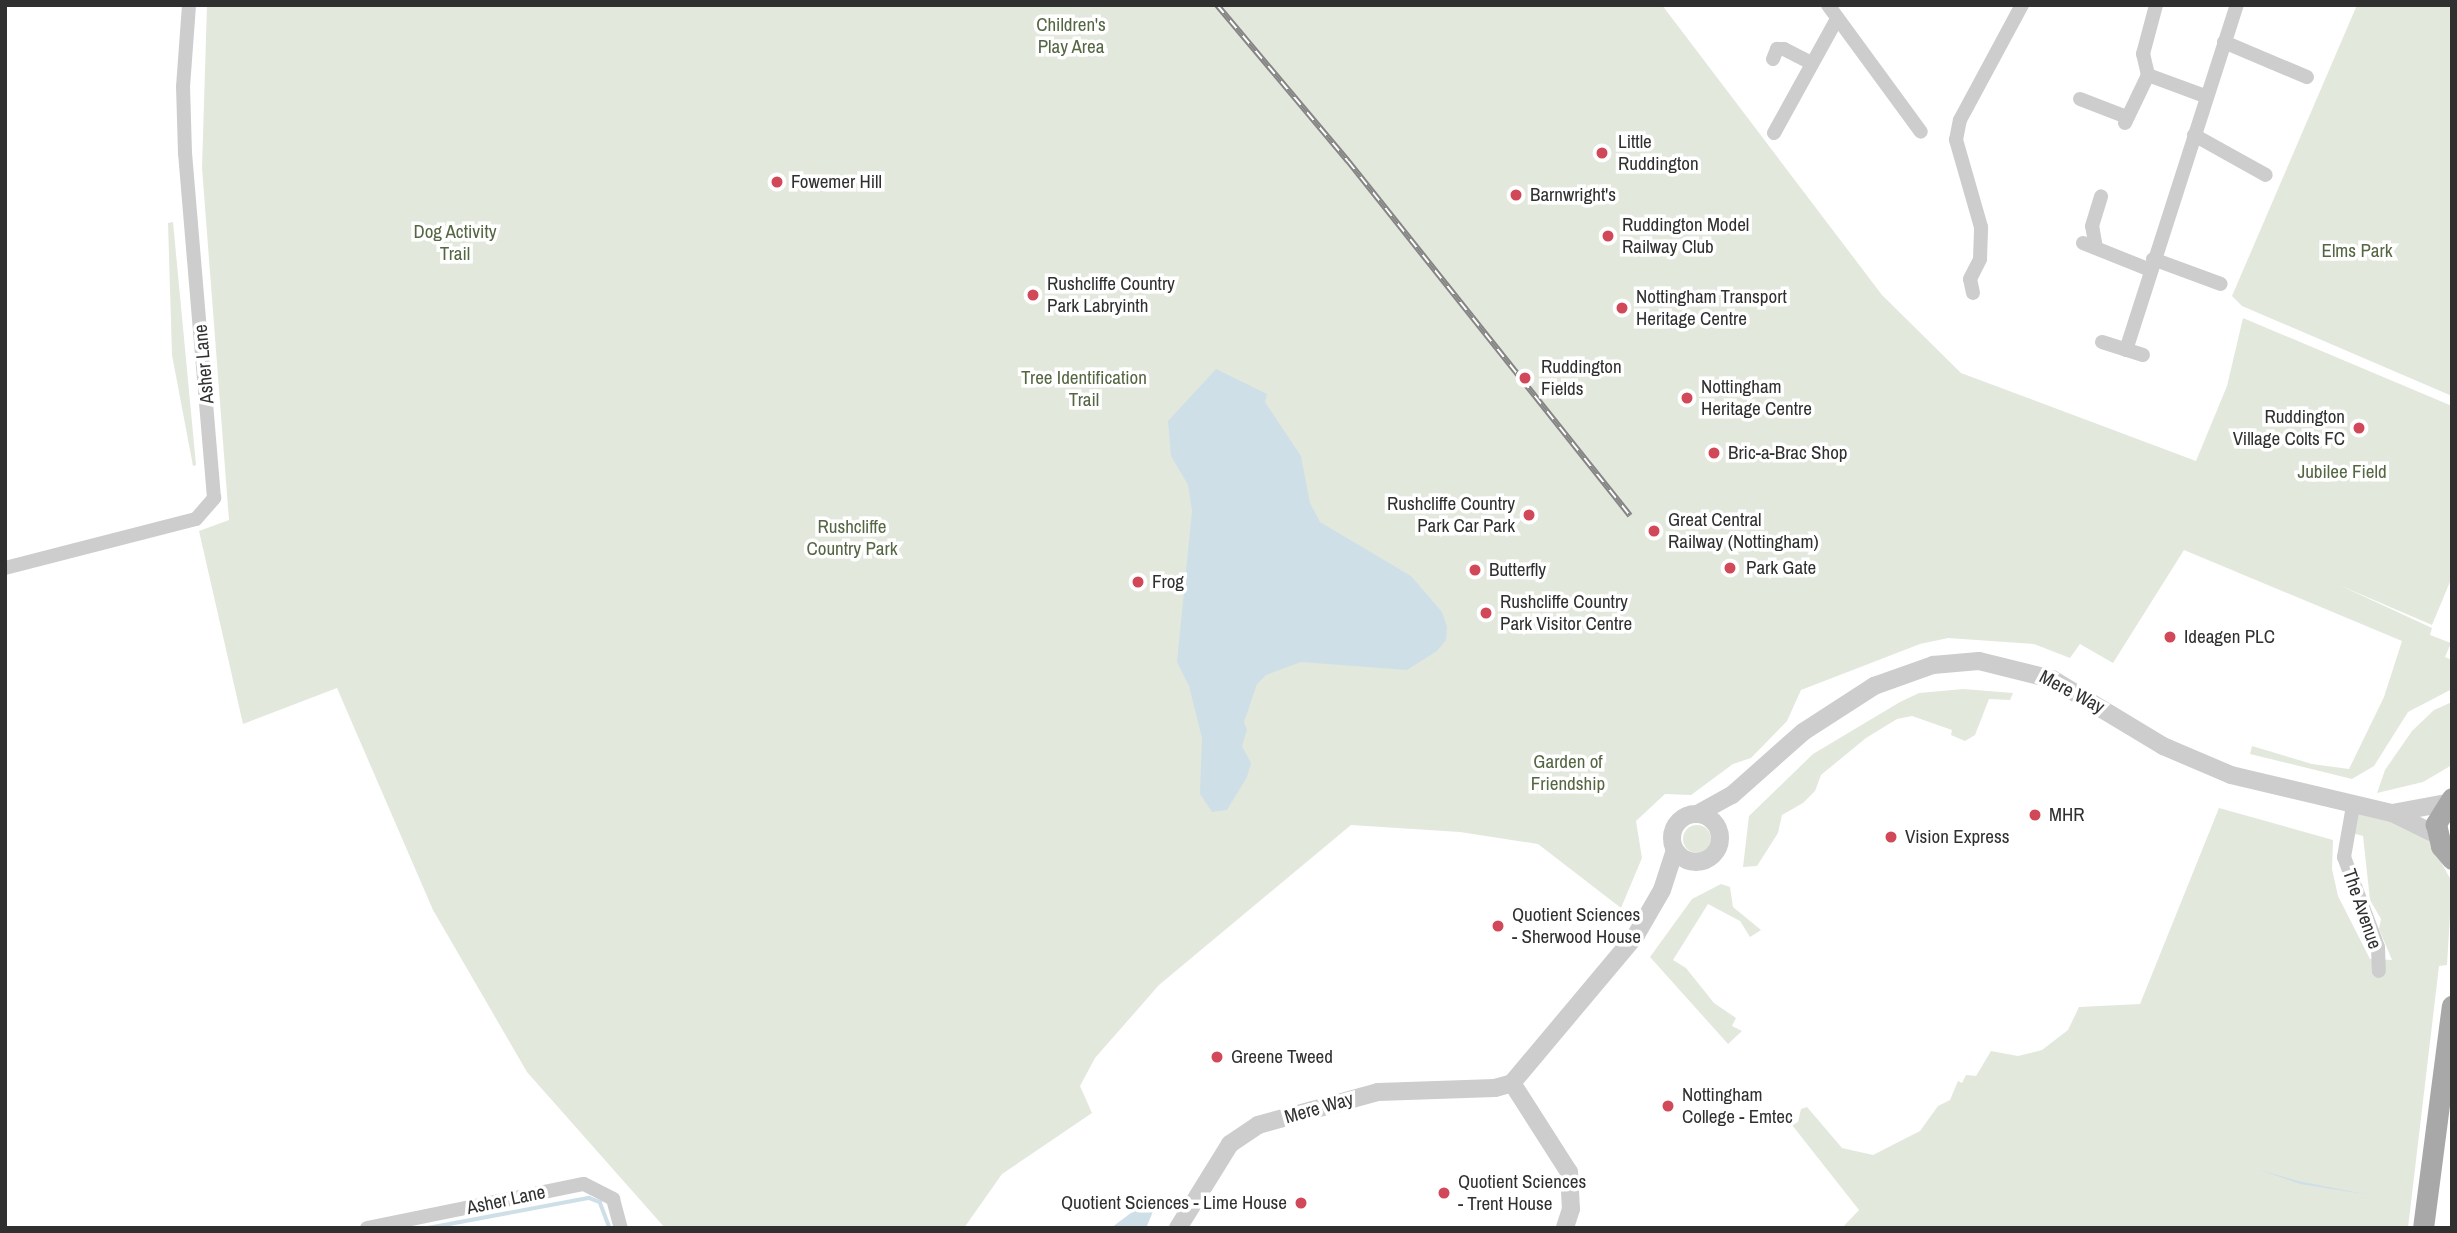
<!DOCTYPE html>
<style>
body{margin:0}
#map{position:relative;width:2457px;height:1233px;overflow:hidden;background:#fff;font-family:"Archivo Narrow",sans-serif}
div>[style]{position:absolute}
.green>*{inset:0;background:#e3e8dd}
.round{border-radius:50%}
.water>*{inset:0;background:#cedfe8}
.stream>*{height:3.5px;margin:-1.75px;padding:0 1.75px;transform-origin:1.75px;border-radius:1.75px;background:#cedfe8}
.minor>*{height:14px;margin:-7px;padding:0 7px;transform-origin:7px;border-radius:7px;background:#cdcdcd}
.tertiary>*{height:18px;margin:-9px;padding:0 9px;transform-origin:9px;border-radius:9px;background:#cdcdcd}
.tertiary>.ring{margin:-9px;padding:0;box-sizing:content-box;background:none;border:18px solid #cdcdcd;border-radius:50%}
.primary>*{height:21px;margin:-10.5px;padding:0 10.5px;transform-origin:10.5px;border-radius:10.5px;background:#a8a8a8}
.rail>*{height:6px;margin-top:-3px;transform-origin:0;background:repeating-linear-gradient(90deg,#fff 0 10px,#858585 0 20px);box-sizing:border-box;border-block:2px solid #858585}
.dots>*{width:19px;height:19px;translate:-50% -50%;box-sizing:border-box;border:4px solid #fff;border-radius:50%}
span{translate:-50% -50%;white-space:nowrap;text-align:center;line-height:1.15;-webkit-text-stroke:7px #fff;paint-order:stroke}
.park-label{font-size:19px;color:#556642}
.poi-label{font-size:19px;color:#303030}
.left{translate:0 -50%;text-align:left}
.right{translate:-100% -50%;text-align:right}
.street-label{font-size:19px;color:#303030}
.frame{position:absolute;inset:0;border:7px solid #303030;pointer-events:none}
</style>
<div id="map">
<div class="green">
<i style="clip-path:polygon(207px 5px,1662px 5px,1882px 295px,1961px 373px,2196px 461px,2227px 386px,2243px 318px,2452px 406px,2452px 577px,2432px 625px,2339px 585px,2432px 628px,2430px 635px,2451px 643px,2445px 657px,2452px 660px,2452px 689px,2408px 712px,2374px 766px,2352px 779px,2250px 754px,2252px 746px,2312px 764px,2349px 769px,2384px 697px,2402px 641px,2184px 550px,2113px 663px,2080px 644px,2070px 658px,2034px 644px,1948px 638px,1920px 644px,1801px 690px,1787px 721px,1751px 758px,1733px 764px,1691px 795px,1665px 794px,1636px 821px,1642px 858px,1621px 908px,1538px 844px,1460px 832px,1351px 825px,1159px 985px,1095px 1058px,1080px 1086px,1092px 1113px,1002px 1174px,964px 1228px,665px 1228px,527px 1072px,433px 910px,337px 688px,243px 724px,199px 531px,229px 520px,202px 168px)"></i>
<i style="clip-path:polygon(2357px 5px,2452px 5px,2452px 396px,2242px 306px,2232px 296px)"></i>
<i style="clip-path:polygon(173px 222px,196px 465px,193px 466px,172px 355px,168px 223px)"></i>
<i style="clip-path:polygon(1963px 689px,2013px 693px,2010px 700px,1989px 699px,1975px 735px,1965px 741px,1951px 735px,1952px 730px,1912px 716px,1897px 719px,1866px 738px,1821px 775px,1815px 791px,1803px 803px,1782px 815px,1778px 833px,1757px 866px,1743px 867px,1749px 816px,1813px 754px,1900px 702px,1919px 693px)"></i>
<i style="clip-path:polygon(2452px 702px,2452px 765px,2423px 782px,2377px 793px,2385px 770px,2412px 731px,2434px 710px)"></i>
<i style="clip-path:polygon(2219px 808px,2333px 840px,2332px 869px,2338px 896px,2370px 959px,2392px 960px,2379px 929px,2381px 919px,2370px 900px,2363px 836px,2352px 833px,2357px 813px,2412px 827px,2430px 842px,2452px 882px,2447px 965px,2439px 966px,2408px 1228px,1842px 1228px,1859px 1210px,1792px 1125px,1798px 1122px,1801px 1109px,1807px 1107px,1842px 1148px,1873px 1155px,1920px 1131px,1938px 1106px,1950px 1100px,1958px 1081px,1962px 1083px,1966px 1075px,1976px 1076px,1991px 1051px,2018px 1056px,2042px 1050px,2068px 1030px,2079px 1007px,2140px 1004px)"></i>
<i class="round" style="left:1683px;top:825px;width:28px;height:28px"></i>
<i style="clip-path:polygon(1721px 884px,1730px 887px,1733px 907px,1761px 930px,1750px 937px,1740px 921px,1708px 904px,1673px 960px,1686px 968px,1714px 1003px,1736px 1018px,1732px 1026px,1742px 1031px,1728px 1044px,1650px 957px,1692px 899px)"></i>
</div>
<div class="water">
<i style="clip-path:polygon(1216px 369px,1267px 394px,1265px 402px,1301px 456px,1310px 503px,1320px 522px,1411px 576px,1442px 612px,1447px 627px,1446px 640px,1437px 651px,1407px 670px,1301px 662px,1266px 675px,1257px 684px,1244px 722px,1247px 730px,1242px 746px,1251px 763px,1247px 777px,1227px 810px,1212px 812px,1200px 794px,1202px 738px,1189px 686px,1177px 662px,1192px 511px,1188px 485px,1171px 456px,1168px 421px)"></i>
<i style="clip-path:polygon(2257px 1169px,2298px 1181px,2370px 1195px,2300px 1184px)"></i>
<i style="clip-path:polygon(1148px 1200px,1155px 1207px,1146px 1228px,1111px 1228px)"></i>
</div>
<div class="stream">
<i style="left:428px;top:1228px;width:164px;rotate:-10.6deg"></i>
<i style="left:589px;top:1198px;width:12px;rotate:20deg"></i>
<i style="left:600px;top:1202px;width:28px;rotate:69deg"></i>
</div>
<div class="minor">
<i style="left:1828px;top:5px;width:157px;rotate:53.8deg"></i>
<i style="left:2224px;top:42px;width:90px;rotate:22.9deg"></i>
<i style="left:1773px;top:59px;width:11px;rotate:-68deg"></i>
<i style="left:1777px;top:49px;width:7px"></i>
<i style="left:1784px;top:49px;width:29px;rotate:27deg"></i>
<i style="left:2148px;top:75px;width:22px;rotate:-103deg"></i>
<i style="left:2143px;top:54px;width:51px;rotate:-75.1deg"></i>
<i style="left:2080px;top:99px;width:50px;rotate:21deg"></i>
<i style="left:2125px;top:123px;width:53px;rotate:-64.4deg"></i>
<i style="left:2148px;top:75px;width:61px;rotate:20.2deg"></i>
<i style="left:1774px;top:133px;width:130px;rotate:-61.1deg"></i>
<i style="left:2194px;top:135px;width:82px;rotate:29.1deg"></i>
<i style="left:2083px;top:243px;width:72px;rotate:21.9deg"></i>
<i style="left:2096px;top:248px;width:22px;rotate:-100deg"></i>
<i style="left:2092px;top:226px;width:31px;rotate:-73deg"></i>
<i style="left:2153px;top:259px;width:72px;rotate:20.2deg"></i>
<i style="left:1973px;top:293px;width:14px;rotate:-102deg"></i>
<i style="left:1970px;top:279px;width:22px;rotate:-63deg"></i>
<i style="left:1980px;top:259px;width:32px;rotate:-88deg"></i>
<i style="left:1981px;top:227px;width:91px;rotate:-106deg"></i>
<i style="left:1956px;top:140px;width:20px;rotate:-79deg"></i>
<i style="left:1960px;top:120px;width:131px;rotate:-61.7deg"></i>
<i style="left:2102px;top:342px;width:43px;rotate:17.6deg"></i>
<i style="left:2126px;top:350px;width:362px;rotate:-72.2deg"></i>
<i style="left:5px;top:568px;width:197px;rotate:-14.4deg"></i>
<i style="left:196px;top:519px;width:28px;rotate:-49deg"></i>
<i style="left:214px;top:498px;width:346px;rotate:-94.8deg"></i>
<i style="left:185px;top:153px;width:66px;rotate:-91.7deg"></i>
<i style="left:183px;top:87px;width:82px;rotate:-85.8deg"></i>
<i style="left:2353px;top:806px;width:52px;rotate:100deg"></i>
<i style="left:2344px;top:857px;width:96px;rotate:69.3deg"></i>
<i style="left:2378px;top:947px;width:24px;rotate:88deg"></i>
<i style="left:367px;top:1228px;width:221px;rotate:-11.5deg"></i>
<i style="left:584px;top:1184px;width:33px;rotate:27deg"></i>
<i style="left:613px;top:1199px;width:30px;rotate:75deg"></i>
</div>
<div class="tertiary">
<i style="left:1699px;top:813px;width:38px;rotate:-29deg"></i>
<i style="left:1732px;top:795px;width:95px;rotate:-41.6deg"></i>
<i style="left:1803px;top:732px;width:85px;rotate:-32.9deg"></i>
<i style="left:1874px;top:686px;width:63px;rotate:-19.6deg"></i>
<i style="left:1933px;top:665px;width:46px;rotate:-5deg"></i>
<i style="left:1979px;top:661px;width:75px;rotate:13.9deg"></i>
<i style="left:2052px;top:679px;width:130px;rotate:31.1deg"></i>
<i style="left:2163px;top:746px;width:74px;rotate:23.1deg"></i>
<i style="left:2231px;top:775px;width:165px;rotate:13.3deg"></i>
<i style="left:2392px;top:813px;width:50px;rotate:26.1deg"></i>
<i style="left:2392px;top:813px;width:55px;rotate:-10.5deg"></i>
<i class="ring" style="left:1672px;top:814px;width:30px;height:30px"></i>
<i style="left:1512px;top:1083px;width:193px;rotate:-50deg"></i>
<i style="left:1636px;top:935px;width:52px;rotate:-60deg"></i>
<i style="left:1662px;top:890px;width:42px;rotate:-72deg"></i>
<i style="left:1178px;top:1228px;width:99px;rotate:-58.2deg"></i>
<i style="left:1230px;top:1144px;width:34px;rotate:-34deg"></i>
<i style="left:1258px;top:1125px;width:124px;rotate:-15.4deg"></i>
<i style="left:1378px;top:1092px;width:117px;rotate:-2deg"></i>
<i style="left:1495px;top:1088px;width:18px;rotate:-16deg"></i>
<i style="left:1512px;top:1083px;width:106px;rotate:57.4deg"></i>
<i style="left:1569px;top:1172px;width:37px;rotate:87deg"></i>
<i style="left:1571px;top:1209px;width:20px;rotate:108deg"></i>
</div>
<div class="primary">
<i style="left:2452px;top:798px;width:31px;rotate:122deg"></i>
<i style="left:2436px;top:824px;width:23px;rotate:77deg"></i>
<i style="left:2441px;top:846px;width:17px;rotate:50deg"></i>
<i style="left:2423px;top:1228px;width:224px;rotate:-82.6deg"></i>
</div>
<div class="rail">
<i style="left:1217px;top:5px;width:204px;rotate:50deg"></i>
<i style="left:1348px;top:161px;width:453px;rotate:51.5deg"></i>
<i style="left:1770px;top:455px;width:8px;rotate:-14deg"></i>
</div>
<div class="dots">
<i style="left:1602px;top:153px;background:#d14858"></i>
<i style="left:777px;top:182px;background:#d14858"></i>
<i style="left:1516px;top:195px;background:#d14858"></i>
<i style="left:1608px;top:236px;background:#d14858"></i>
<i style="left:1033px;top:295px;background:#d14858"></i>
<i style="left:1622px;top:308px;background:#d14858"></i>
<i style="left:1525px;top:378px;background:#d14858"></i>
<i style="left:1687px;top:398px;background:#d14858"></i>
<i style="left:2359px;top:428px;background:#d14858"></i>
<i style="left:1714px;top:453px;background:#d14858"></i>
<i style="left:1529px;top:515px;background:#d14858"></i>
<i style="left:1654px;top:531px;background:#d14858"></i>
<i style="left:1730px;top:568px;background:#d14858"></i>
<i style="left:1475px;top:570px;background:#d14858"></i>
<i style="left:1138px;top:582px;background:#d14858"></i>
<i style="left:1486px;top:613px;background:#d14858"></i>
<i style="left:2170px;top:637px;background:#d14858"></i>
<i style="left:2035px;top:815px;background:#d14858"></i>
<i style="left:1891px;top:837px;background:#d14858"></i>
<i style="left:1498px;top:926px;background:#d14858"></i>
<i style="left:1217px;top:1057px;background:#d14858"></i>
<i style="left:1668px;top:1106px;background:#d14858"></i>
<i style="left:1444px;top:1193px;background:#d14858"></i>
<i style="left:1301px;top:1203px;background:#d14858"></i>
</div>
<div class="park-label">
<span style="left:1071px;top:36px">Children's<br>Play Area</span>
<span style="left:455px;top:243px">Dog Activity<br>Trail</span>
<span style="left:2357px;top:251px">Elms Park</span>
<span style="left:1084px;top:389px">Tree Identification<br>Trail</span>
<span style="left:2342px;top:472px">Jubilee Field</span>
<span style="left:852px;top:538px">Rushcliffe<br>Country Park</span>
<span style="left:1568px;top:773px">Garden of<br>Friendship</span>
</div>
<div class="poi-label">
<span class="left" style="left:1618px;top:153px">Little<br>Ruddington</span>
<span class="left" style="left:791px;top:182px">Fowemer Hill</span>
<span class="left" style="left:1530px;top:195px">Barnwright's</span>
<span class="left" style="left:1622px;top:236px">Ruddington Model<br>Railway Club</span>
<span class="left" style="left:1047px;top:295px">Rushcliffe Country<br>Park Labryinth</span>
<span class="left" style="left:1636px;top:308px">Nottingham Transport<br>Heritage Centre</span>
<span class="left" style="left:1541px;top:378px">Ruddington<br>Fields</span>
<span class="left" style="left:1701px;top:398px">Nottingham<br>Heritage Centre</span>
<span class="right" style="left:2345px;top:428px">Ruddington<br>Village Colts FC</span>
<span class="left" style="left:1728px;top:453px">Bric-a-Brac Shop</span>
<span class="right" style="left:1515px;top:515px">Rushcliffe Country<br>Park Car Park</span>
<span class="left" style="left:1668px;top:531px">Great Central<br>Railway (Nottingham)</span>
<span class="left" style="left:1746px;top:568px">Park Gate</span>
<span class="left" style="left:1489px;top:570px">Butterfly</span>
<span class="left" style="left:1152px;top:582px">Frog</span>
<span class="left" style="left:1500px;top:613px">Rushcliffe Country<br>Park Visitor Centre</span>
<span class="left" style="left:2184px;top:637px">Ideagen PLC</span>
<span class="left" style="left:2049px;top:815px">MHR</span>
<span class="left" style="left:1905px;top:837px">Vision Express</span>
<span class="left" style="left:1512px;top:926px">Quotient Sciences<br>- Sherwood House</span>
<span class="left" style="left:1231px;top:1057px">Greene Tweed</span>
<span class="left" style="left:1682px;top:1106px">Nottingham<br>College - Emtec</span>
<span class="left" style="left:1458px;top:1193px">Quotient Sciences<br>- Trent House</span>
<span class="right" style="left:1287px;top:1203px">Quotient Sciences - Lime House</span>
</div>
<div class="street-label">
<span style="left:204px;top:364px;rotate:-95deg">Asher Lane</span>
<span style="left:2072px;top:692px;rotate:28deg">Mere Way</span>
<span style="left:2362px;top:909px;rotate:71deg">The Avenue</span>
<span style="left:1319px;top:1108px;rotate:-16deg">Mere Way</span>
<span style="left:506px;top:1200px;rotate:-12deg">Asher Lane</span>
</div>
<div class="frame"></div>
</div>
